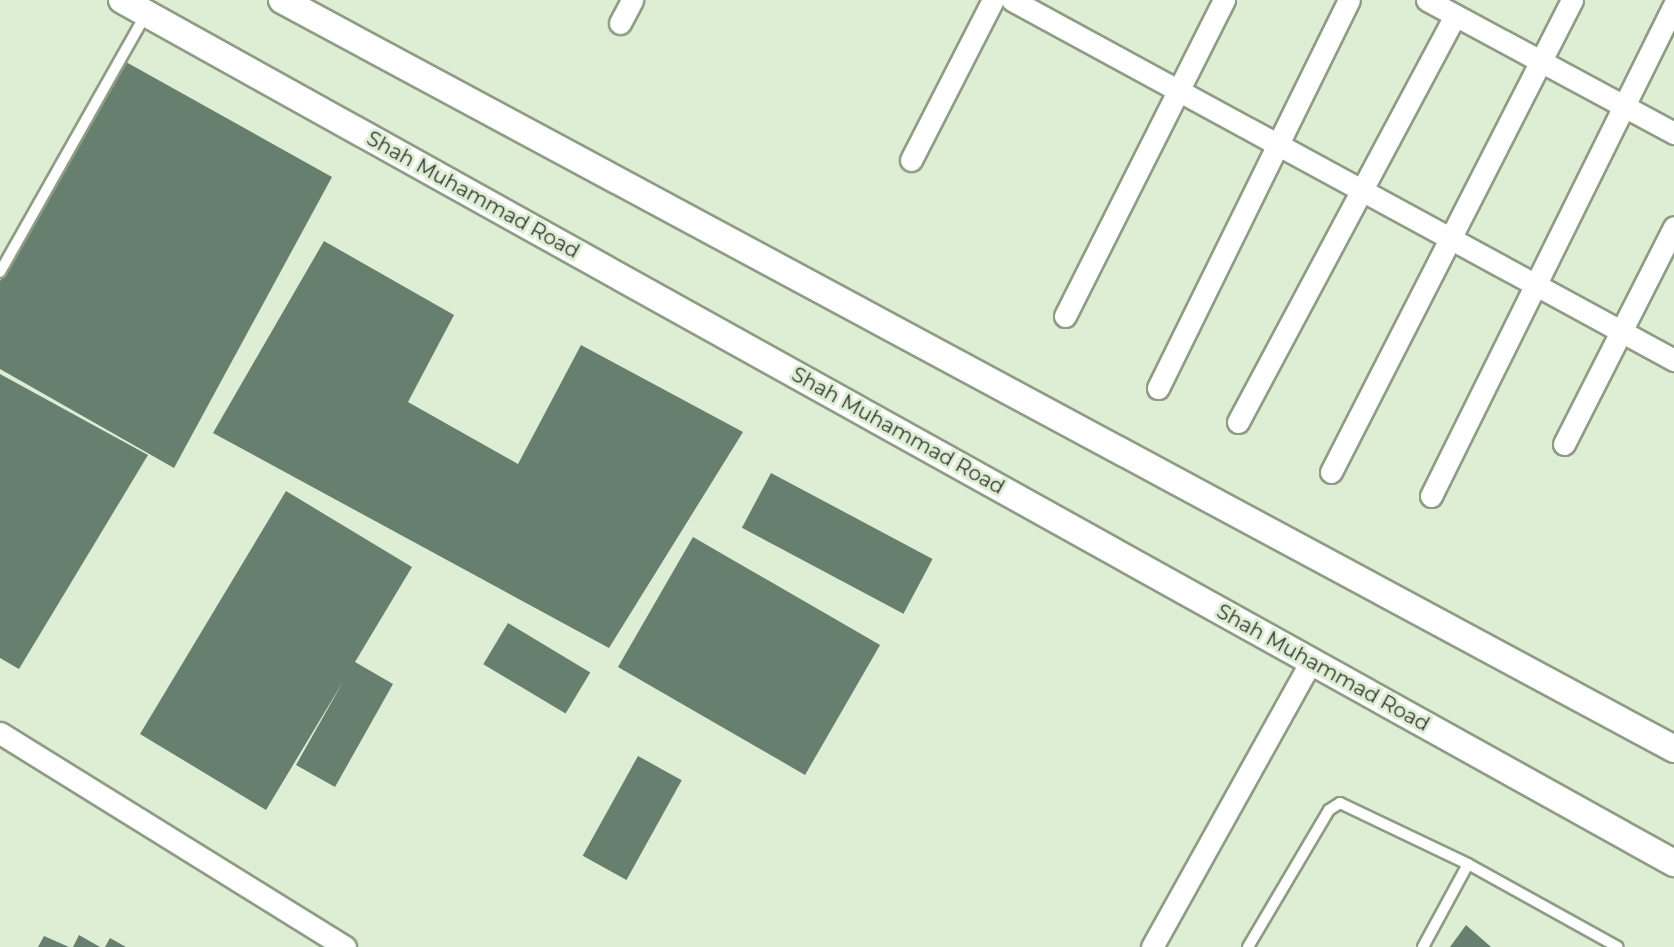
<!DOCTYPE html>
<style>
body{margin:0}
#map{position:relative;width:1674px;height:947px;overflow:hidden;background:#deeed5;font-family:Montserrat,sans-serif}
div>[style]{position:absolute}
.building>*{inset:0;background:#677f6f;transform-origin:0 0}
.roads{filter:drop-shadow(2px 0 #8e9c85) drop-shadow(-2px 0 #8e9c85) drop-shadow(0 2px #8e9c85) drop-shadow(0 -2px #8e9c85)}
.service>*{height:10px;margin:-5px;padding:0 5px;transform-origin:5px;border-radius:5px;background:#fff}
.minor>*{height:21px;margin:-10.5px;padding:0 10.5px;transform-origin:10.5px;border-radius:10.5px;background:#fff}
.tertiary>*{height:26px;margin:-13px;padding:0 13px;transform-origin:13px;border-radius:13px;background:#fff}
span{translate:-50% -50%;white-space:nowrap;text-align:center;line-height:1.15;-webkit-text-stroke:6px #deeed5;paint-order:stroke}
.street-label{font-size:20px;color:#31372e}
</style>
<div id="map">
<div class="building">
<i style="clip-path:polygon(126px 62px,332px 177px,174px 468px,0 369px,0 281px)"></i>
<i style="clip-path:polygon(324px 241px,454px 315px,408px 402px,518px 464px,581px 345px,743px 432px,609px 648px,213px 433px)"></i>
<i style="clip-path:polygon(0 374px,148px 455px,19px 669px,0 658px)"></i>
<i style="left:771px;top:473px;width:183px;height:62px;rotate:28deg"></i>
<i style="clip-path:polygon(286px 491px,412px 567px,355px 662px,393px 684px,335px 787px,296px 765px,344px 680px,266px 810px,140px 734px)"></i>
<i style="left:693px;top:537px;width:216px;height:150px;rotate:30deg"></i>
<i style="left:508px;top:623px;width:96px;height:48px;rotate:31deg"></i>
<i style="left:638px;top:756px;width:50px;height:114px;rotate:29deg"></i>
<i style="clip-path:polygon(1466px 925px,1491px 947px,1450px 947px)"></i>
<i style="clip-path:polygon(79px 935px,100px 947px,73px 947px)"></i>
<i style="clip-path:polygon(44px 936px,69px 947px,38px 947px)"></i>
<i style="clip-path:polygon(110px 938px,126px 947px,105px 947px)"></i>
</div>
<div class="roads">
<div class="service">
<i style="left:0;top:272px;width:296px;rotate:-60.5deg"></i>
<i style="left:1248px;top:947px;width:159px;rotate:-59.4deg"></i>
<i style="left:1329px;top:810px;width:13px;rotate:-32deg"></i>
<i style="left:1340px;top:803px;width:142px;rotate:25.5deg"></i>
<i style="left:1468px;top:864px;width:171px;rotate:29deg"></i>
<i style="left:1423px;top:947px;width:94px;rotate:-61.5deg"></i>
</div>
<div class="minor">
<i style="left:1012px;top:0;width:754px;rotate:28.54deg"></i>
<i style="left:1427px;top:0;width:281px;rotate:28.3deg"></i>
<i style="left:620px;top:23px;width:26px;rotate:-62deg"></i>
<i style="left:911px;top:160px;width:180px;rotate:-62.9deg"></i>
<i style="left:1065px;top:316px;width:354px;rotate:-63.3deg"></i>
<i style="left:1158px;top:388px;width:432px;rotate:-63.8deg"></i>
<i style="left:1238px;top:422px;width:461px;rotate:-61.9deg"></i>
<i style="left:1564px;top:444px;width:243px;rotate:-63.1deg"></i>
<i style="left:1331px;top:472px;width:530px;rotate:-62.95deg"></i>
<i style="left:1431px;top:496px;width:548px;rotate:-63.67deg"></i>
<i style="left:0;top:733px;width:406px;rotate:31.8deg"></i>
<i style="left:1152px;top:947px;width:327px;rotate:-60.9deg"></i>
</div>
<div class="tertiary">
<i style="left:122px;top:0;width:1776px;rotate:29.08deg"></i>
<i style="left:282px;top:0;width:1581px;rotate:28.28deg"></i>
</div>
</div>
<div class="street-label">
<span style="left:473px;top:195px;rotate:29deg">Shah Muhammad Road</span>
<span style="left:898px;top:431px;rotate:29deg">Shah Muhammad Road</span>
<span style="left:1323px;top:668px;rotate:29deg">Shah Muhammad Road</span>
</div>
</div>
